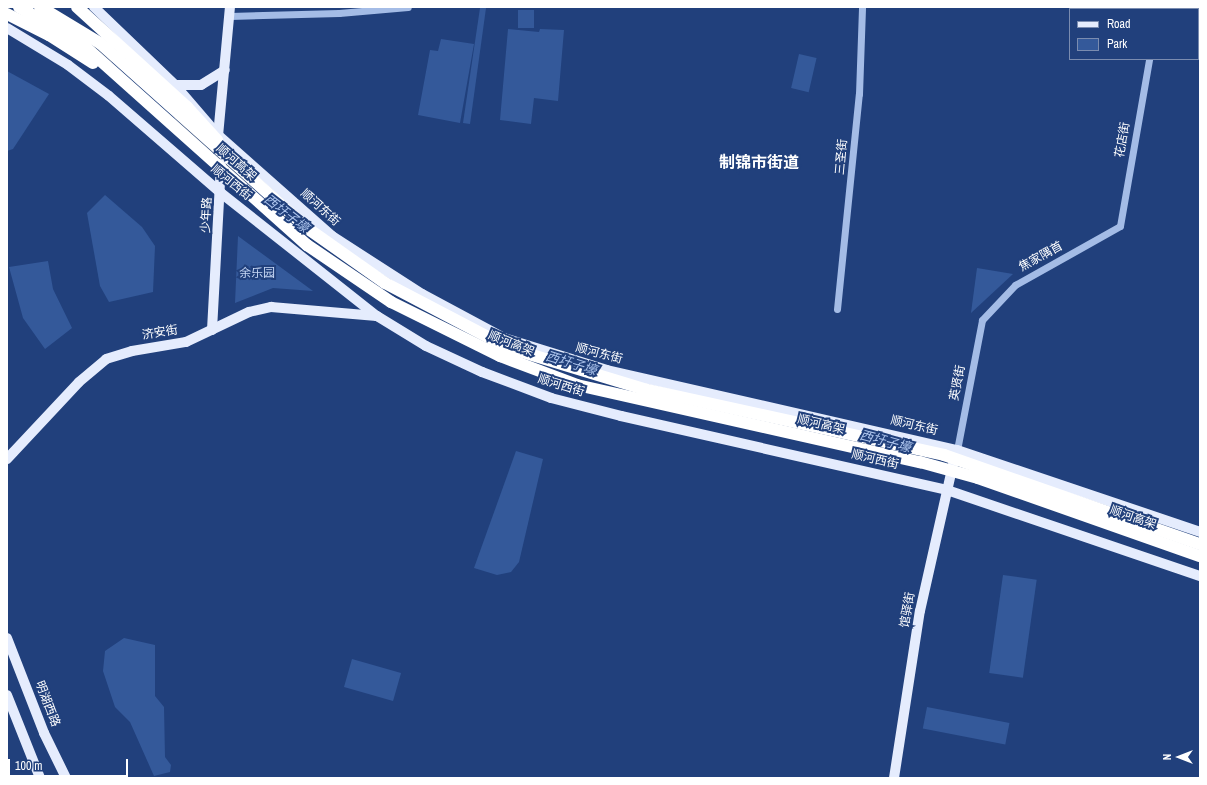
<!DOCTYPE html>
<meta charset="utf-8">
<style>
body{margin:0}
#map{position:relative;width:1207px;height:785px;overflow:hidden;background:#21407c;font-family:"Archivo Narrow","Noto Sans SC",sans-serif}
div>[style]{position:absolute}
.green>*{inset:0;background:#34599a;transform-origin:0 0}
.stream>*{height:2.5px;margin:-1.25px;padding:0 1.25px;transform-origin:1.25px;border-radius:1.25px;background:#3e5682}
.minor>*{height:7px;margin:-3.5px;padding:0 3.5px;transform-origin:3.5px;border-radius:3.5px;background:#a4bce6}
.major>*{height:10px;margin:-5px;padding:0 5px;transform-origin:5px;border-radius:5px;background:#e5ecfd}
.highway-bridge>*{height:12px;margin:-6px;padding:0 6px;transform-origin:6px;border-radius:6px;background:#fff}
span{translate:-50% -50%;white-space:nowrap;text-align:center;line-height:1.15;-webkit-text-stroke:4px #21407c;paint-order:stroke}
.street-label{font-size:12px;color:#fff}
.park-label{font-size:12px;color:#c7d8f5}
.water-label{font-size:13px;color:#afc6ee;font-style:italic}
.district-label{font-size:16px;color:#fff;font-weight:700}
.frame{position:absolute;inset:0;border:8px solid #fff;pointer-events:none}
.legend{position:absolute;left:1069px;top:8px;width:130px;height:52px;box-sizing:border-box;background:#21407c;border:1px solid #7a8cb0;margin:0;padding:5px 7px;list-style:none;font-size:12px;color:#fff}
.legend li{display:flex;align-items:center;gap:8px;height:20px}
.legend b{width:20px;border:1px solid #7a8cb0}
.north{position:absolute;left:1159px;top:737px;width:40px;height:40px;-webkit-text-stroke:3px #21407c;paint-order:stroke;rotate:270deg;font-size:11px;font-weight:700;line-height:16px;text-align:center;color:#fff}
.north::after{content:'';display:block;margin:auto;width:14px;height:18px;background:#fff;clip-path:polygon(50% 0,100% 100%,50% 72%,0 100%)}
.scale{position:absolute;left:8px;top:759px;width:120px;height:18px;box-sizing:border-box;border:2px solid #fff;border-top:0;padding-left:5px;font-size:12px;line-height:14px;white-space:nowrap;color:#fff;-webkit-text-stroke:3px #21407c;paint-order:stroke}
</style>
<div id="map">
<div class="green">
<i style="clip-path:polygon(480px 8px,486px 8px,470px 124px,463px 123px)"></i>
<i style="left:518px;top:10px;width:16px;height:18px"></i>
<i style="clip-path:polygon(508px 29px,539px 32px,540px 29px,564px 30px,558px 101px,534px 98px,531px 124px,500px 120px)"></i>
<i style="clip-path:polygon(441px 39px,474px 44px,460px 123px,418px 115px,430px 50px,438px 51px)"></i>
<i style="left:799px;top:54px;width:18px;height:35px;rotate:13deg"></i>
<i style="clip-path:polygon(7px 71px,49px 94px,13px 149px,7px 151px)"></i>
<i style="clip-path:polygon(105px 195px,142px 227px,155px 246px,153px 292px,109px 302px,100px 286px,87px 213px)"></i>
<i style="clip-path:polygon(238px 236px,313px 291px,273px 288px,235px 303px)"></i>
<i style="clip-path:polygon(48px 261px,53px 289px,72px 328px,45px 349px,23px 318px,9px 267px)"></i>
<i style="clip-path:polygon(977px 268px,1013px 274px,971px 313px)"></i>
<i style="clip-path:polygon(516px 451px,543px 459px,519px 562px,511px 572px,497px 575px,474px 568px)"></i>
<i style="left:1003px;top:575px;width:34px;height:99px;rotate:8deg"></i>
<i style="clip-path:polygon(124px 638px,155px 645px,155px 696px,164px 707px,165px 757px,171px 765px,170px 772px,154px 776px,130px 722px,115px 707px,103px 671px,105px 651px)"></i>
<i style="left:352px;top:659px;width:51px;height:29px;rotate:16deg"></i>
<i style="left:927px;top:707px;width:84px;height:22px;rotate:11deg"></i>
</div>
<div class="stream">
<i style="left:94px;top:46px;width:22px;rotate:43deg"></i>
<i style="left:175px;top:119px;width:98px;rotate:41.3deg"></i>
</div>
<div class="minor">
<i style="left:1157px;top:9px;width:2px;rotate:-90deg"></i>
<i style="left:230px;top:16px;width:109px;rotate:-1.6deg"></i>
<i style="left:339px;top:13px;width:69px;rotate:-5deg"></i>
<i style="left:837px;top:309px;width:216px;rotate:-84.2deg"></i>
<i style="left:859px;top:94px;width:87px;rotate:-88deg"></i>
<i style="left:957px;top:450px;width:132px;rotate:-79.1deg"></i>
<i style="left:982px;top:320px;width:48px;rotate:-46.7deg"></i>
<i style="left:1015px;top:285px;width:120px;rotate:-29.3deg"></i>
<i style="left:1120px;top:226px;width:169px;rotate:-80.1deg"></i>
</div>
<div class="major">
<i style="left:94px;top:7px;width:112px;rotate:43.9deg"></i>
<i style="left:175px;top:85px;width:66px;rotate:49.3deg"></i>
<i style="left:218px;top:135px;width:152px;rotate:41.5deg"></i>
<i style="left:332px;top:236px;width:107px;rotate:32.8deg"></i>
<i style="left:422px;top:294px;width:93px;rotate:28.2deg"></i>
<i style="left:504px;top:338px;width:108px;rotate:17.3deg"></i>
<i style="left:607px;top:370px;width:359px;rotate:12.9deg"></i>
<i style="left:957px;top:450px;width:256px;rotate:18.6deg"></i>
<i style="left:7px;top:28px;width:71px;rotate:31.2deg"></i>
<i style="left:68px;top:65px;width:51px;rotate:37.1deg"></i>
<i style="left:109px;top:96px;width:148px;rotate:40.9deg"></i>
<i style="left:221px;top:193px;width:199px;rotate:38.3deg"></i>
<i style="left:377px;top:316px;width:57px;rotate:31.5deg"></i>
<i style="left:426px;top:346px;width:62px;rotate:24.9deg"></i>
<i style="left:482px;top:372px;width:74px;rotate:20.6deg"></i>
<i style="left:551px;top:398px;width:72px;rotate:14.4deg"></i>
<i style="left:621px;top:416px;width:334px;rotate:12.8deg"></i>
<i style="left:947px;top:490px;width:267px;rotate:18.8deg"></i>
<i style="left:175px;top:85px;width:26px"></i>
<i style="left:201px;top:85px;width:28px;rotate:-32deg"></i>
<i style="left:218px;top:136px;width:130px;rotate:-84.7deg"></i>
<i style="left:212px;top:330px;width:166px;rotate:-86.9deg"></i>
<i style="left:7px;top:459px;width:105px;rotate:-46.9deg"></i>
<i style="left:79px;top:382px;width:35px;rotate:-40deg"></i>
<i style="left:106px;top:359px;width:27px;rotate:-17deg"></i>
<i style="left:132px;top:351px;width:55px;rotate:-9.5deg"></i>
<i style="left:186px;top:342px;width:70px;rotate:-25.5deg"></i>
<i style="left:249px;top:312px;width:23px;rotate:-13deg"></i>
<i style="left:271px;top:307px;width:106px;rotate:4.9deg"></i>
<i style="left:7px;top:638px;width:102px;rotate:68.7deg"></i>
<i style="left:44px;top:733px;width:50px;rotate:63.9deg"></i>
<i style="left:7px;top:695px;width:89px;rotate:68.3deg"></i>
<i style="left:894px;top:778px;width:169px;rotate:-81.2deg"></i>
<i style="left:920px;top:611px;width:151px;rotate:-77.3deg"></i>
</div>
<div class="highway-bridge">
<i style="left:19px;top:7px;width:73px;rotate:30.4deg"></i>
<i style="left:82px;top:44px;width:302px;rotate:41.8deg"></i>
<i style="left:307px;top:245px;width:102px;rotate:34.2deg"></i>
<i style="left:391px;top:302px;width:122px;rotate:26.4deg"></i>
<i style="left:500px;top:356px;width:82px;rotate:20.6deg"></i>
<i style="left:577px;top:385px;width:352px;rotate:12.7deg"></i>
<i style="left:920px;top:462px;width:60px;rotate:15.4deg"></i>
<i style="left:978px;top:478px;width:235px;rotate:19.4deg"></i>
<i style="left:40px;top:7px;width:70px;rotate:31deg"></i>
<i style="left:100px;top:43px;width:278px;rotate:41.8deg"></i>
<i style="left:307px;top:228px;width:95px;rotate:35.2deg"></i>
<i style="left:385px;top:283px;width:140px;rotate:27.7deg"></i>
<i style="left:509px;top:348px;width:141px;rotate:16.9deg"></i>
<i style="left:644px;top:389px;width:307px;rotate:12.4deg"></i>
<i style="left:944px;top:455px;width:271px;rotate:19.2deg"></i>
<i style="left:77px;top:7px;width:149px;rotate:42.3deg"></i>
<i style="left:187px;top:107px;width:45px;rotate:47.7deg"></i>
<i style="left:7px;top:14px;width:47px;rotate:26.6deg"></i>
<i style="left:49px;top:35px;width:52px;rotate:32.5deg"></i>
</div>
<div class="street-label">
<span style="left:1123px;top:140px;rotate:-80deg">花店街</span>
<span style="left:842px;top:157px;rotate:-85deg">三圣街</span>
<span style="left:236px;top:163px;rotate:41deg">顺河高架</span>
<span style="left:231px;top:183px;rotate:39deg">顺河西街</span>
<span style="left:320px;top:208px;rotate:42deg">顺河东街</span>
<span style="left:207px;top:215px;rotate:-87deg">少年路</span>
<span style="left:1041px;top:257px;rotate:-29deg">焦家隅首</span>
<span style="left:160px;top:333px;rotate:-9deg">济安街</span>
<span style="left:511px;top:344px;rotate:22deg">顺河高架</span>
<span style="left:599px;top:354px;rotate:15deg">顺河东街</span>
<span style="left:958px;top:383px;rotate:-79deg">英贤街</span>
<span style="left:561px;top:386px;rotate:17deg">顺河西街</span>
<span style="left:821px;top:425px;rotate:13deg">顺河高架</span>
<span style="left:914px;top:426px;rotate:13deg">顺河东街</span>
<span style="left:875px;top:460px;rotate:13deg">顺河西街</span>
<span style="left:1133px;top:518px;rotate:19deg">顺河高架</span>
<span style="left:908px;top:610px;rotate:-80deg">馆驿街</span>
<span style="left:47px;top:704px;rotate:69deg">明湖西路</span>
</div>
<div class="park-label">
<span style="left:257px;top:274px">余乐园</span>
</div>
<div class="water-label">
<span style="left:286px;top:214px;rotate:38deg">西圩子壕</span>
<span style="left:571px;top:364px;rotate:17deg">西圩子壕</span>
<span style="left:885px;top:442px;rotate:15deg">西圩子壕</span>
</div>
<div class="district-label">
<span style="left:759px;top:162px">制锦市街道</span>
</div>
<div class="frame"></div>
<ul class="legend">
<li><b style="height:5px;background:#e5ecfd"></b>Road</li>
<li><b style="height:11px;background:#34599a"></b>Park</li>
</ul>
<div class="north">N</div>
<div class="scale">100 m</div>
</div>
